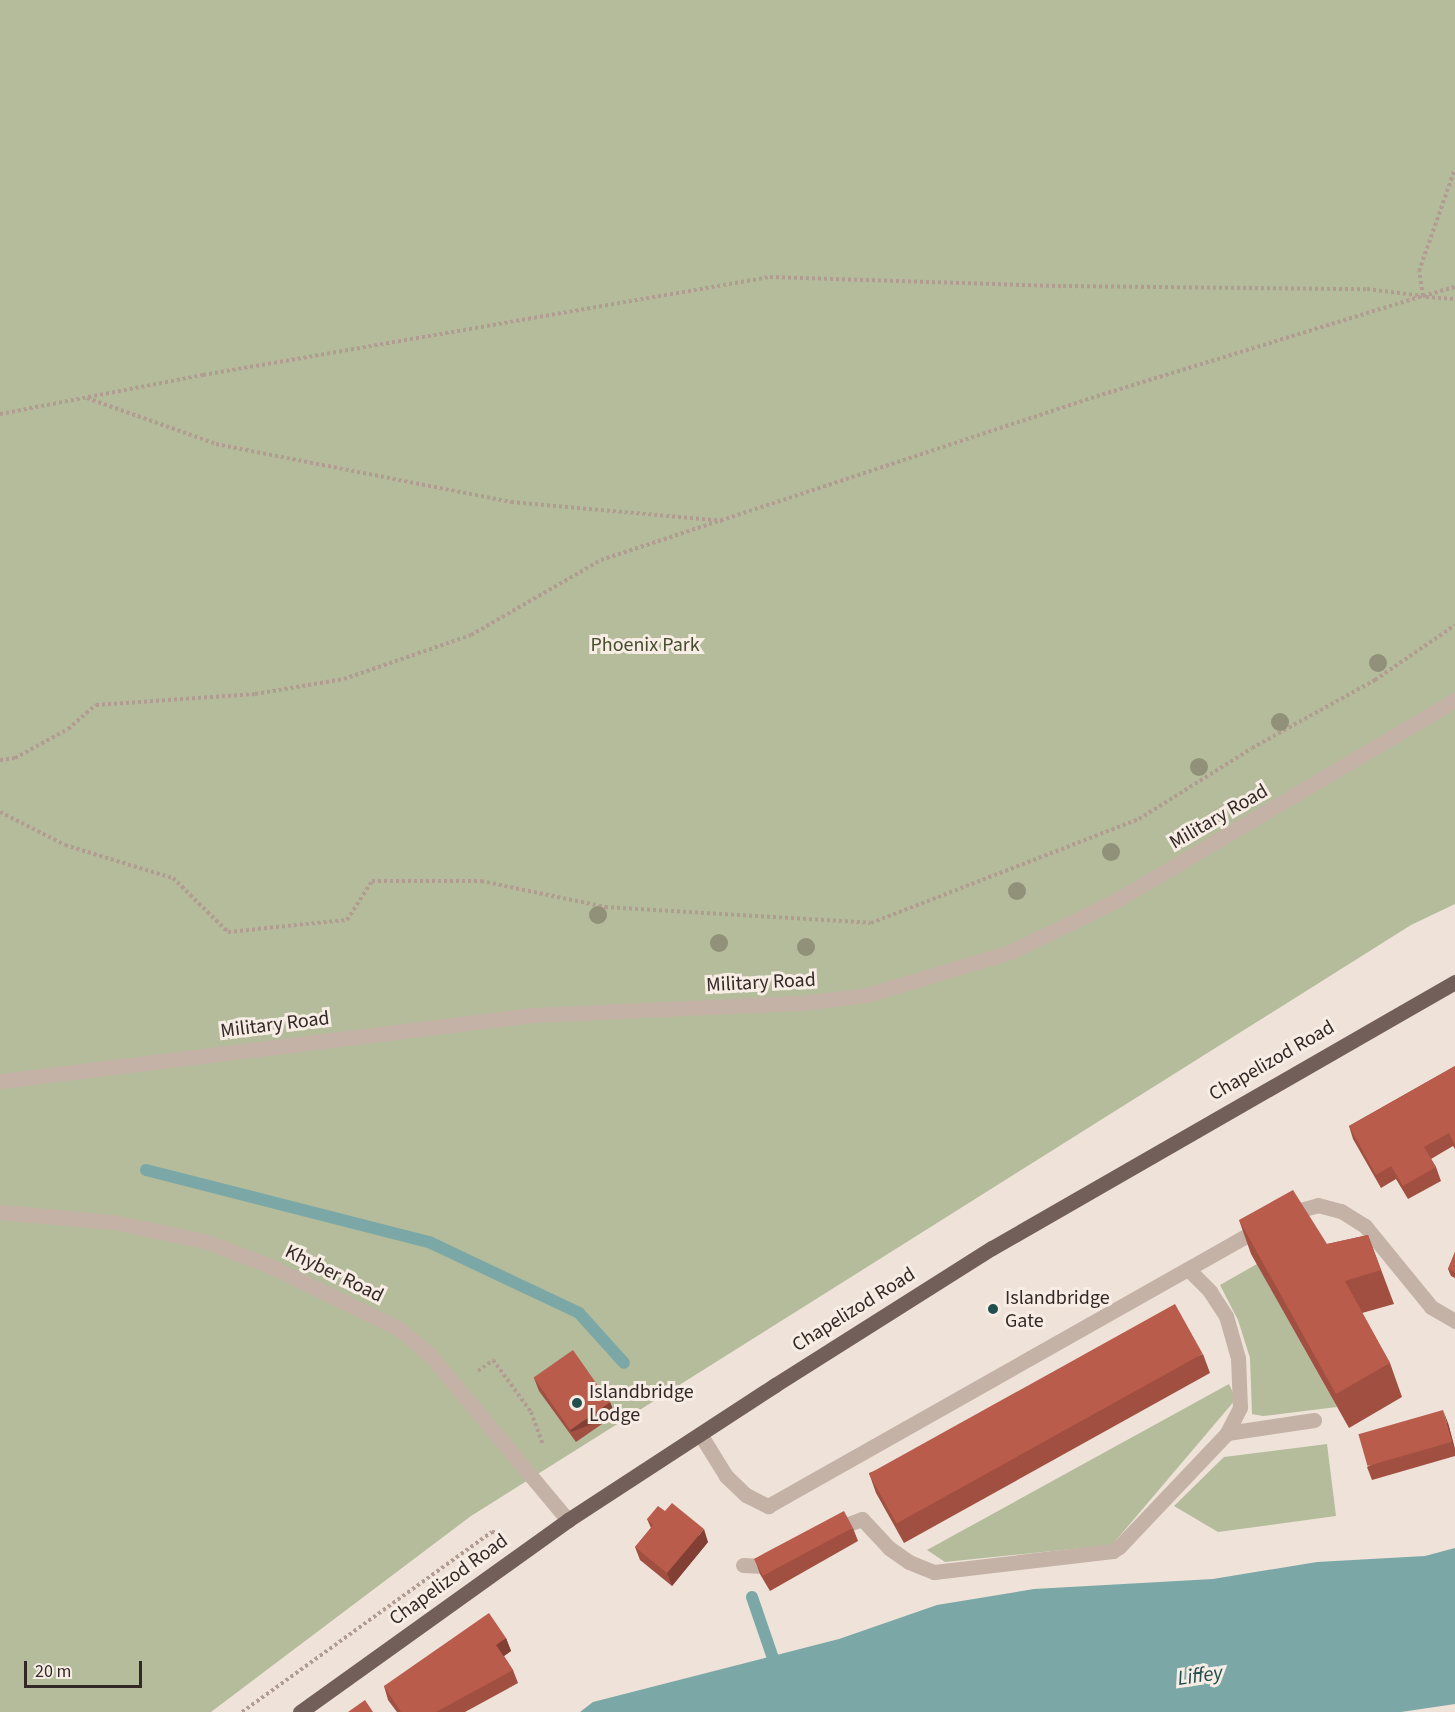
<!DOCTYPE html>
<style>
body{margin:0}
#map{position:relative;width:1455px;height:1712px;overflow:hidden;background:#eee2d9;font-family:"Source Sans 3",sans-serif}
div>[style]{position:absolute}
.green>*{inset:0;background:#b4bc9b}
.water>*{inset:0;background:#7ba8a6}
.stream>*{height:12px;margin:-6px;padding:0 6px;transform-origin:6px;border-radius:6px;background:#7ba8a6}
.path>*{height:4px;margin-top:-2px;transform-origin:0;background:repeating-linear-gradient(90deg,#b09c91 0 3px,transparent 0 6px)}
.minor>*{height:15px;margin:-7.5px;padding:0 7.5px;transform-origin:7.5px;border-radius:7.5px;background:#c5b2a7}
.major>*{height:15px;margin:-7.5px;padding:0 7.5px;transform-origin:7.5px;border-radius:7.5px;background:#735f59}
.trees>*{width:18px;height:18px;margin:-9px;border-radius:50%;background:#91917a}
.wall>*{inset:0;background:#a04f41}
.shaded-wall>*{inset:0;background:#824035;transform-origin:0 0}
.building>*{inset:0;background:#ba5c4c;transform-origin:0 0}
.dots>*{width:16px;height:16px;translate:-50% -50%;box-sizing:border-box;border:3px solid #f7ede5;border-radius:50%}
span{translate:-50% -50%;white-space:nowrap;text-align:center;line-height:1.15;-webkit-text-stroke:6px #f7ede5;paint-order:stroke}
.park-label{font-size:20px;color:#454e2d}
.street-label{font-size:20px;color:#322926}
.poi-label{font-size:20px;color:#322926}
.left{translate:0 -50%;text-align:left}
.water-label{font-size:21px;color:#204f4e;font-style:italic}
.scale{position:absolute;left:24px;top:1661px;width:118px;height:27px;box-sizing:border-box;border:3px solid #322926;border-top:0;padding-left:8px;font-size:18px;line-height:21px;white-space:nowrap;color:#322926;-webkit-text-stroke:4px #f7ede5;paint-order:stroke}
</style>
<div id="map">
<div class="green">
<i style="clip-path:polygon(0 0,1455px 0,1455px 904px,1411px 925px,471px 1516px,211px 1712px,0 1712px)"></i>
<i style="clip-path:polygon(1257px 1264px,1337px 1407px,1263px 1416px,1252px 1414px,1250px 1358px,1238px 1320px,1220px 1285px)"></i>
<i style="clip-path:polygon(1229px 1384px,1236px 1399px,1112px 1545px,945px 1562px,927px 1550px)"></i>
<i style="clip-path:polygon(1327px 1444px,1336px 1516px,1218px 1532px,1174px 1506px,1224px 1457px)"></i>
</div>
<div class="water">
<i style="clip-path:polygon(1455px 1548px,1455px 1704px,1401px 1712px,580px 1712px,593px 1702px,839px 1639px,937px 1605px,1034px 1589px,1213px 1579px,1317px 1562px,1425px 1556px)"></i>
</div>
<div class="stream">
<i style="left:146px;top:1170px;width:292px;rotate:14.3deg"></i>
<i style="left:429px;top:1242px;width:166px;rotate:25.3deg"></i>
<i style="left:579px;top:1313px;width:67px;rotate:48deg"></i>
<i style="left:752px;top:1597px;width:74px;rotate:71.1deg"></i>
</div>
<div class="path">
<i style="left:1426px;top:297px;width:29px;rotate:4deg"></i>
<i style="left:87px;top:398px;width:137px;rotate:19.6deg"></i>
<i style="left:216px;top:444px;width:301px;rotate:11.1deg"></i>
<i style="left:511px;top:502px;width:212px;rotate:5.1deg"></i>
<i style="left:0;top:414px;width:207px;rotate:-10.9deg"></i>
<i style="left:203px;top:375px;width:575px;rotate:-9.81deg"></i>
<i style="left:770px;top:277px;width:293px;rotate:1.8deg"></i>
<i style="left:1063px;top:286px;width:304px;rotate:0.6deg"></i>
<i style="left:1367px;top:289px;width:56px;rotate:7.1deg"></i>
<i style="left:1423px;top:296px;width:33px;rotate:-16deg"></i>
<i style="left:0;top:760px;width:15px;rotate:-8deg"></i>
<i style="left:15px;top:758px;width:60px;rotate:-28.7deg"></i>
<i style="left:68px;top:729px;width:37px;rotate:-41deg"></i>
<i style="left:96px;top:705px;width:159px;rotate:-4deg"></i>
<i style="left:255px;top:694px;width:90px;rotate:-9.6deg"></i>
<i style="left:344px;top:679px;width:134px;rotate:-19.1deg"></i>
<i style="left:471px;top:635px;width:150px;rotate:-30deg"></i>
<i style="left:601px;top:560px;width:516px;rotate:-18.29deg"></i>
<i style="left:1091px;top:398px;width:347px;rotate:-17.1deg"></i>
<i style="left:1423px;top:296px;width:25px;rotate:-99deg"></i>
<i style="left:1419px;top:271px;width:108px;rotate:-70.6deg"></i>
<i style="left:0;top:812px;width:73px;rotate:26.9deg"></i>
<i style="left:65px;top:845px;width:113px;rotate:17deg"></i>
<i style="left:173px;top:878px;width:77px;rotate:44.5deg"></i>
<i style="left:228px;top:932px;width:120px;rotate:-5.8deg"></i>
<i style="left:347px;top:920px;width:46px;rotate:-57.3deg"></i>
<i style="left:372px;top:881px;width:109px"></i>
<i style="left:481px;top:881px;width:127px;rotate:11.8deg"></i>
<i style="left:605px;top:907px;width:266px;rotate:3.4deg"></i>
<i style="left:871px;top:923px;width:287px;rotate:-21.2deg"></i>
<i style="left:1139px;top:819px;width:133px;rotate:-32.1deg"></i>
<i style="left:1252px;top:748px;width:141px;rotate:-28.9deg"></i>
<i style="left:1375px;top:680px;width:97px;rotate:-34.5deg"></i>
<i style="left:478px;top:1371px;width:19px;rotate:-36deg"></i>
<i style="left:493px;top:1360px;width:64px;rotate:53.8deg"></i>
<i style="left:531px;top:1412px;width:35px;rotate:70deg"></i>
<i style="left:242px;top:1712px;width:308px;rotate:-35.8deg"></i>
<i style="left:492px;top:1532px;width:9px;rotate:6deg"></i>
</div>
<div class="minor">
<i style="left:0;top:1081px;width:537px;rotate:-7.06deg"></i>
<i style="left:533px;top:1015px;width:269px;rotate:-2.6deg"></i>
<i style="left:802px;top:1003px;width:65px;rotate:-7deg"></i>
<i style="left:867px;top:995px;width:149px;rotate:-16.7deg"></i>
<i style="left:1010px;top:952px;width:117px;rotate:-25.9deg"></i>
<i style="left:1115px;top:901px;width:395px;rotate:-30.6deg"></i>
<i style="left:0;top:1212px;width:113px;rotate:5.1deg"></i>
<i style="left:113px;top:1222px;width:94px;rotate:11.7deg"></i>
<i style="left:205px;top:1241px;width:67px;rotate:20.9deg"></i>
<i style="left:268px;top:1265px;width:144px;rotate:25.9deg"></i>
<i style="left:398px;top:1328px;width:40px;rotate:40deg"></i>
<i style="left:429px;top:1354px;width:217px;rotate:50.1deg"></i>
<i style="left:1285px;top:1214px;width:34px;rotate:-15deg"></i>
<i style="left:1318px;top:1205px;width:24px;rotate:15deg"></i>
<i style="left:1341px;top:1211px;width:28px;rotate:32deg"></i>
<i style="left:1365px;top:1226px;width:104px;rotate:50.8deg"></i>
<i style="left:1431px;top:1307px;width:28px;rotate:30deg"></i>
<i style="left:1227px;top:1433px;width:88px;rotate:-8.5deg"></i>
<i style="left:700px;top:1434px;width:49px;rotate:58.2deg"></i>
<i style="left:726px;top:1476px;width:28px;rotate:44deg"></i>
<i style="left:746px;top:1495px;width:25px;rotate:27deg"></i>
<i style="left:768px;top:1506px;width:567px;rotate:-29.46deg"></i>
<i style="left:832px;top:1530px;width:32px;rotate:-20deg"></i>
<i style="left:862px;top:1519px;width:40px;rotate:47deg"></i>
<i style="left:889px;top:1548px;width:24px;rotate:35deg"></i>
<i style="left:909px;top:1562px;width:27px;rotate:22deg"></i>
<i style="left:934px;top:1572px;width:180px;rotate:-6.7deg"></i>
<i style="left:1113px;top:1551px;width:7px;rotate:-34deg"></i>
<i style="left:1119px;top:1547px;width:157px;rotate:-46.5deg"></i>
<i style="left:1227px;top:1433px;width:29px;rotate:-63deg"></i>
<i style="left:1240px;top:1407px;width:49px;rotate:-92.3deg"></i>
<i style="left:1238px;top:1358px;width:44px;rotate:-105.9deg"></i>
<i style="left:1226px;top:1316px;width:30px;rotate:-123deg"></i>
<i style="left:1210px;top:1291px;width:31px;rotate:-135deg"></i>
<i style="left:743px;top:1565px;width:19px;rotate:3deg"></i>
<i style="left:762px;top:1566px;width:16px;rotate:-27deg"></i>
</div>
<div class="major">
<i style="left:300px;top:1712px;width:330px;rotate:-35.6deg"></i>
<i style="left:568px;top:1520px;width:247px;rotate:-33.1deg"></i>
<i style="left:775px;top:1385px;width:257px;rotate:-32.3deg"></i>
<i style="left:992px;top:1248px;width:534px;rotate:-29.88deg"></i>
</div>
<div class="trees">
<i style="left:1378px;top:663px"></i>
<i style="left:1280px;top:722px"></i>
<i style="left:1199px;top:767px"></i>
<i style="left:1111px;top:852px"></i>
<i style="left:1017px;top:891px"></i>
<i style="left:598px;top:915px"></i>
<i style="left:719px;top:943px"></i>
<i style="left:806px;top:947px"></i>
</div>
<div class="wall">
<i style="clip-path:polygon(1455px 1066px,1455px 1149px,1453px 1146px,1431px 1159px,1436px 1167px,1441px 1181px,1408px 1199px,1396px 1179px,1381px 1188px,1353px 1139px,1349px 1126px)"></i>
<i style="clip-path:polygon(1239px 1220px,1327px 1244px,1368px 1235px,1394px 1304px,1362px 1313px,1390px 1363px,1402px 1397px,1349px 1428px,1251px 1254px)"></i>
<i style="clip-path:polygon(1455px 1252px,1455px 1278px,1451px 1276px,1448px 1269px)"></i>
<i style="clip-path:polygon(1203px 1354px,1210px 1373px,904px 1543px,876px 1493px,869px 1473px)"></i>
<i style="clip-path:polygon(534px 1378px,610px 1402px,615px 1415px,576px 1442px,539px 1391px)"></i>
<i style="clip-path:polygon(1448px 1423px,1455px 1449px,1455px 1456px,1372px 1480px,1367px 1467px)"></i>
<i style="clip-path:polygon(665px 1511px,708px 1542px,672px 1586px,640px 1560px,635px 1547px,651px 1528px,647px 1519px)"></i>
<i style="clip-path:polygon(853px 1528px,858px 1541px,770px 1591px,760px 1574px,755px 1560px)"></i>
<i style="clip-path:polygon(506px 1638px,511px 1651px,504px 1656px,513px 1670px,518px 1683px,465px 1712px,397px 1712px,388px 1700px,384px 1686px)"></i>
</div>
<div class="shaded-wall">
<i style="left:610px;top:1402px;width:14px;height:47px;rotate:69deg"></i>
<i style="clip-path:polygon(1443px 1410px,1448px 1423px,1455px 1450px,1452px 1442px)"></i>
<i style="clip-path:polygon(704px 1529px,708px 1542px,672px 1586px,667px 1573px)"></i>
<i style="clip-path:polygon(506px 1638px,511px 1651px,501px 1658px,496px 1645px)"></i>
</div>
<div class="building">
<i style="clip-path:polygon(1455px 1066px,1455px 1145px,1449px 1133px,1424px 1147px,1436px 1167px,1403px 1186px,1391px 1166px,1376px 1175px,1349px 1126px)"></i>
<i style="clip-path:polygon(1293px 1190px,1327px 1244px,1368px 1235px,1381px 1270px,1345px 1281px,1390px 1363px,1336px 1394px,1239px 1220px)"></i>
<i style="clip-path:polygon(1455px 1252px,1455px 1272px,1448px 1269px)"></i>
<i style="left:1175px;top:1304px;width:57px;height:350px;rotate:61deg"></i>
<i style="left:573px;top:1350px;width:64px;height:48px;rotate:55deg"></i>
<i style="left:1443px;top:1410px;width:33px;height:88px;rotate:74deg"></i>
<i style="clip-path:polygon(672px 1503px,704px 1529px,667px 1573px,635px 1547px,653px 1525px,647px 1519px,658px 1506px,665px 1511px)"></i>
<i style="left:844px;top:1511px;width:19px;height:102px;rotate:62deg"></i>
<i style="clip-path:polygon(489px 1613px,506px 1638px,496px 1645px,513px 1670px,436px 1712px,401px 1712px,384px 1686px)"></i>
<i style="clip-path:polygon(365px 1700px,373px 1712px,348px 1712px)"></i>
</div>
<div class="dots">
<i style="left:993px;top:1309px;background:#204f4e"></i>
<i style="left:577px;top:1403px;background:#204f4e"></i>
</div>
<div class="park-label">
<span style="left:645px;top:645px">Phoenix Park</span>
</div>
<div class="street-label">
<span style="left:1219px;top:817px;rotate:-30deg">Military Road</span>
<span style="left:761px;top:983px;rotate:-3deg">Military Road</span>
<span style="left:275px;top:1025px;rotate:-7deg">Military Road</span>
<span style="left:1272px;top:1061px;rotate:-30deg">Chapelizod Road</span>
<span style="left:334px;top:1274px;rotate:26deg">Khyber Road</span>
<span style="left:854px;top:1310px;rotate:-32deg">Chapelizod Road</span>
<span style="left:449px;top:1580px;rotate:-36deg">Chapelizod Road</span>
</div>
<div class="poi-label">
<span class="left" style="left:1005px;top:1310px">Islandbridge<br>Gate</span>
<span class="left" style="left:589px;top:1404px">Islandbridge<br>Lodge</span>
</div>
<div class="water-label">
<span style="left:1200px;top:1675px;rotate:-8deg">Liffey</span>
</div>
<div class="scale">20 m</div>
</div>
